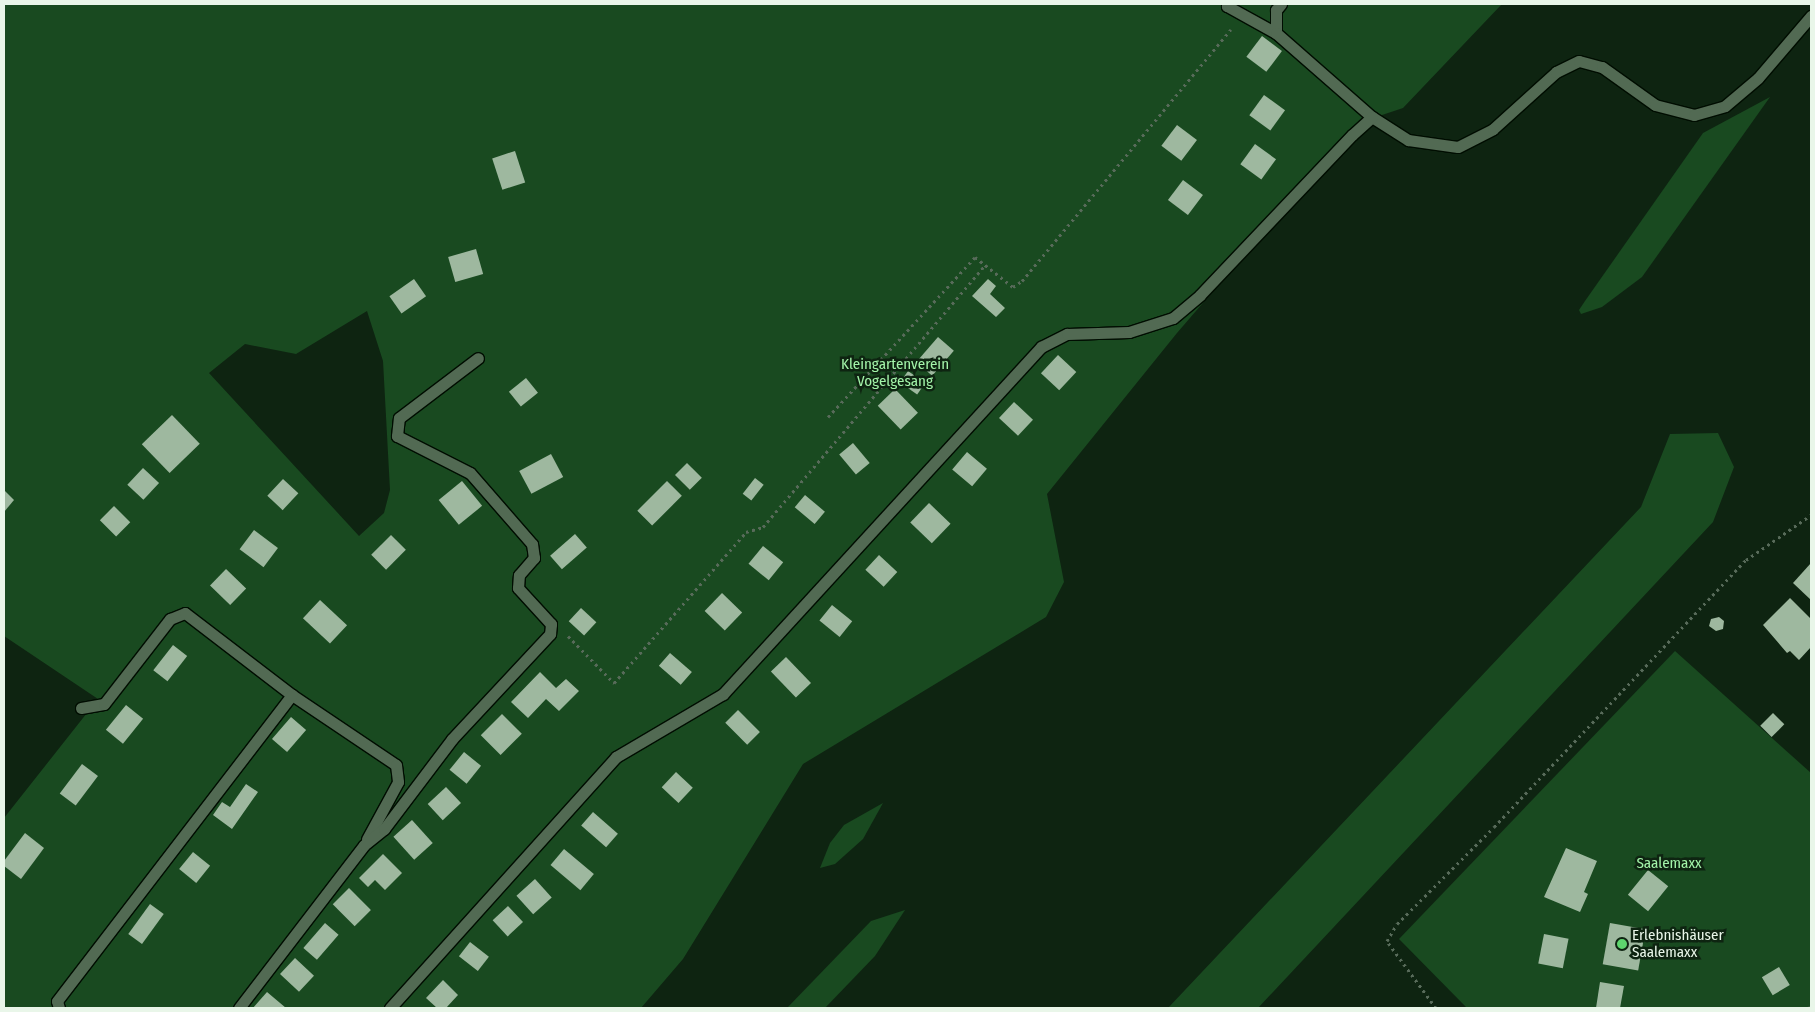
<!DOCTYPE html>
<meta charset="utf-8">
<style>
body{margin:0}
#map{position:relative;width:1815px;height:1012px;overflow:hidden;background:#0e2411;font-family:"Fira Sans Condensed",sans-serif}
div>[style]{position:absolute}
.green>*{inset:0;background:#194a20}
.building>*{inset:0;background:#9eb89f;transform-origin:0 0}
.path>*{height:3px;margin-top:-1.5px;transform-origin:0;background:repeating-linear-gradient(90deg,#586b5a 0 2.5px,transparent 0 6.5px)}
.roads{filter:drop-shadow(1px 0 #000d01) drop-shadow(-1px 0 #000d01) drop-shadow(0 1px #000d01) drop-shadow(0 -1px #000d01)}
.service>*{height:11px;margin:-5.5px;padding:0 5.5px;transform-origin:5.5px;border-radius:5.5px;background:#526a53}
.dots>*{width:14px;height:14px;translate:-50% -50%;box-sizing:border-box;border:2px solid #0e2411;border-radius:50%}
span{translate:-50% -50%;white-space:nowrap;text-align:center;line-height:1.15;-webkit-text-stroke:5px #0e2411;paint-order:stroke}
.park-label{font-size:15px;color:#a3f4a9}
.poi-label{font-size:15px;color:#e9f6e9}
.left{translate:0 -50%;text-align:left}
.frame{position:absolute;inset:0;border:5px solid #e9f6e9;pointer-events:none}
</style>
<div id="map">
<div class="green">
<i style="clip-path:polygon(evenodd,4px 4px,1502px 4px,1403px 108px,1358px 123px,1177px 333px,1047px 494px,1064px 582px,1046px 617px,803px 764px,683px 959px,641px 1008px,4px 1008px,4px 818px,98px 699px,4px 636px,4px 4px,367px 311px,383px 361px,390px 490px,384px 513px,359px 536px,209px 373px,245px 344px,296px 354px,367px 311px)"></i>
<i style="clip-path:polygon(1770px 97px,1642px 277px,1602px 307px,1581px 314px,1579px 310px,1585px 301px,1703px 133px)"></i>
<i style="clip-path:polygon(1718px 433px,1734px 467px,1713px 522px,1258px 1008px,1168px 1008px,1641px 507px,1670px 434px)"></i>
<i style="clip-path:polygon(1675px 651px,1811px 773px,1811px 1008px,1467px 1008px,1399px 939px)"></i>
<i style="clip-path:polygon(883px 803px,863px 839px,835px 864px,820px 868px,830px 843px,844px 825px)"></i>
<i style="clip-path:polygon(905px 910px,875px 956px,825px 1008px,787px 1008px,871px 921px)"></i>
</div>
<div class="building">
<i style="left:1262px;top:36px;width:25px;height:26px;rotate:37deg"></i>
<i style="left:1264px;top:95px;width:26px;height:25px;rotate:36deg"></i>
<i style="left:1177px;top:125px;width:25px;height:26px;rotate:37deg"></i>
<i style="left:1255px;top:144px;width:26px;height:25px;rotate:36deg"></i>
<i style="left:515px;top:151px;width:33px;height:24px;rotate:72deg"></i>
<i style="left:1183px;top:180px;width:25px;height:25px;rotate:37deg"></i>
<i style="left:476px;top:249px;width:26px;height:29px;rotate:74deg"></i>
<i style="left:414px;top:279px;width:21px;height:30px;rotate:55deg"></i>
<i style="clip-path:polygon(988px 279px,996px 286px,990px 294px,1005px 308px,996px 317px,972px 296px)"></i>
<i style="left:938px;top:337px;width:21px;height:33px;rotate:41deg"></i>
<i style="left:1058px;top:355px;width:25px;height:25px;rotate:43deg"></i>
<i style="left:908px;top:371px;width:21px;height:14px;rotate:35deg"></i>
<i style="left:526px;top:378px;width:19px;height:22px;rotate:51deg"></i>
<i style="left:895px;top:389px;width:33px;height:24px;rotate:46deg"></i>
<i style="left:1014px;top:402px;width:26px;height:22px;rotate:43deg"></i>
<i style="left:172px;top:415px;width:40px;height:42px;rotate:46deg"></i>
<i style="left:853px;top:443px;width:26px;height:18px;rotate:50deg"></i>
<i style="left:967px;top:452px;width:26px;height:23px;rotate:40deg"></i>
<i style="left:551px;top:454px;width:26px;height:36px;rotate:62deg"></i>
<i style="left:687px;top:463px;width:21px;height:17px;rotate:45deg"></i>
<i style="left:143px;top:468px;width:22px;height:23px;rotate:43deg"></i>
<i style="left:755px;top:478px;width:11px;height:20px;rotate:38deg"></i>
<i style="left:283px;top:479px;width:21px;height:23px;rotate:43deg"></i>
<i style="left:462px;top:481px;width:32px;height:30px;rotate:51deg"></i>
<i style="left:667px;top:481px;width:21px;height:42px;rotate:45deg"></i>
<i style="clip-path:polygon(4px 490px,14px 500px,4px 512px)"></i>
<i style="left:805px;top:495px;width:26px;height:16px;rotate:40deg"></i>
<i style="left:929px;top:503px;width:30px;height:27px;rotate:44deg"></i>
<i style="left:114px;top:506px;width:23px;height:20px;rotate:45deg"></i>
<i style="left:254px;top:530px;width:30px;height:24px;rotate:37deg"></i>
<i style="left:575px;top:534px;width:18px;height:33px;rotate:49deg"></i>
<i style="left:391px;top:535px;width:21px;height:28px;rotate:45deg"></i>
<i style="left:763px;top:546px;width:26px;height:23px;rotate:39deg"></i>
<i style="left:879px;top:555px;width:25px;height:20px;rotate:43deg"></i>
<i style="clip-path:polygon(1811px 563px,1811px 600px,1793px 583px)"></i>
<i style="left:226px;top:569px;width:28px;height:23px;rotate:44deg"></i>
<i style="left:722px;top:593px;width:28px;height:25px;rotate:44deg"></i>
<i style="clip-path:polygon(1790px 598px,1811px 619px,1811px 647px,1799px 660px,1790px 651px,1787px 653px,1763px 625px)"></i>
<i style="left:320px;top:600px;width:37px;height:25px;rotate:43deg"></i>
<i style="left:832px;top:605px;width:26px;height:20px;rotate:39deg"></i>
<i style="left:581px;top:608px;width:21px;height:18px;rotate:43deg"></i>
<i style="clip-path:polygon(1719px 617px,1724px 621px,1723px 629px,1716px 631px,1709px 626px,1711px 619px)"></i>
<i style="left:173px;top:645px;width:18px;height:32px;rotate:38deg"></i>
<i style="left:670px;top:653px;width:29px;height:17px;rotate:41deg"></i>
<i style="left:786px;top:657px;width:36px;height:21px;rotate:46deg"></i>
<i style="clip-path:polygon(540px 672px,556px 688px,566px 679px,579px 691px,559px 711px,546px 699px,528px 718px,511px 702px)"></i>
<i style="left:126px;top:705px;width:22px;height:32px;rotate:39deg"></i>
<i style="left:738px;top:710px;width:31px;height:18px;rotate:45deg"></i>
<i style="left:1773px;top:713px;width:16px;height:18px;rotate:45deg"></i>
<i style="left:502px;top:714px;width:28px;height:30px;rotate:45deg"></i>
<i style="left:291px;top:717px;width:20px;height:29px;rotate:41deg"></i>
<i style="left:464px;top:752px;width:22px;height:23px;rotate:39deg"></i>
<i style="left:82px;top:764px;width:20px;height:37px;rotate:37deg"></i>
<i style="left:676px;top:772px;width:23px;height:21px;rotate:43deg"></i>
<i style="clip-path:polygon(246px 784px,258px 792px,232px 829px,213px 815px,222px 802px,230px 807px)"></i>
<i style="left:446px;top:787px;width:22px;height:25px;rotate:47deg"></i>
<i style="left:593px;top:812px;width:33px;height:18px;rotate:41deg"></i>
<i style="left:412px;top:820px;width:31px;height:25px;rotate:48deg"></i>
<i style="clip-path:polygon(25px 833px,44px 848px,21px 879px,4px 866px,4px 861px)"></i>
<i style="clip-path:polygon(1566px 848px,1597px 861px,1584px 892px,1588px 894px,1580px 912px,1544px 897px)"></i>
<i style="left:564px;top:849px;width:39px;height:21px;rotate:40deg"></i>
<i style="left:193px;top:852px;width:22px;height:22px;rotate:39deg"></i>
<i style="clip-path:polygon(383px 854px,402px 873px,385px 890px,375px 880px,368px 887px,359px 878px)"></i>
<i style="left:1648px;top:870px;width:26px;height:32px;rotate:39deg"></i>
<i style="left:535px;top:879px;width:25px;height:25px;rotate:48deg"></i>
<i style="left:349px;top:888px;width:31px;height:23px;rotate:45deg"></i>
<i style="left:150px;top:904px;width:17px;height:37px;rotate:36deg"></i>
<i style="left:508px;top:906px;width:22px;height:21px;rotate:47deg"></i>
<i style="left:325px;top:923px;width:18px;height:33px;rotate:41deg"></i>
<i style="left:1610px;top:923px;width:36px;height:42px;rotate:10deg"></i>
<i style="left:1544px;top:934px;width:25px;height:30px;rotate:11deg"></i>
<i style="left:470px;top:942px;width:24px;height:18px;rotate:38deg"></i>
<i style="left:295px;top:958px;width:26px;height:22px;rotate:43deg"></i>
<i style="left:1779px;top:967px;width:21px;height:20px;rotate:59deg"></i>
<i style="clip-path:polygon(443px 980px,458px 995px,446px 1008px,437px 1008px,426px 998px)"></i>
<i style="clip-path:polygon(1600px 982px,1624px 986px,1620px 1008px,1596px 1008px)"></i>
<i style="clip-path:polygon(267px 992px,286px 1008px,253px 1008px)"></i>
</div>
<div class="path">
<i style="left:828px;top:417px;width:217px;rotate:-47.4deg"></i>
<i style="left:975px;top:257px;width:48px;rotate:38.3deg"></i>
<i style="left:1013px;top:287px;width:11px;rotate:-34deg"></i>
<i style="left:1022px;top:281px;width:327px;rotate:-50.3deg"></i>
<i style="left:568px;top:636px;width:66px;rotate:45.6deg"></i>
<i style="left:614px;top:683px;width:201px;rotate:-48.8deg"></i>
<i style="left:746px;top:532px;width:18px;rotate:-16deg"></i>
<i style="left:763px;top:527px;width:343px;rotate:-49.7deg"></i>
<i style="left:1436px;top:1008px;width:83px;rotate:-126.2deg"></i>
<i style="left:1387px;top:941px;width:20px;rotate:-60deg"></i>
<i style="left:1397px;top:924px;width:137px;rotate:-45deg"></i>
<i style="left:1494px;top:827px;width:367px;rotate:-46.7deg"></i>
<i style="left:1746px;top:560px;width:79px;rotate:-34.7deg"></i>
<i style="left:1808px;top:1008px;width:3px;rotate:-18deg"></i>
</div>
<div class="roads">
<div class="service">
<i style="left:1229px;top:4px;width:3px;rotate:135deg"></i>
<i style="left:1227px;top:6px;width:56px;rotate:28.9deg"></i>
<i style="left:1281px;top:4px;width:8px;rotate:130deg"></i>
<i style="left:1276px;top:10px;width:23px;rotate:90deg"></i>
<i style="left:1276px;top:33px;width:128px;rotate:41.2deg"></i>
<i style="left:1372px;top:117px;width:43px;rotate:32.6deg"></i>
<i style="left:1408px;top:140px;width:50px;rotate:8deg"></i>
<i style="left:1458px;top:147px;width:39px;rotate:-27deg"></i>
<i style="left:1493px;top:129px;width:85px;rotate:-42.1deg"></i>
<i style="left:1556px;top:72px;width:25px;rotate:-26deg"></i>
<i style="left:1579px;top:61px;width:24px;rotate:15deg"></i>
<i style="left:1602px;top:67px;width:65px;rotate:35.6deg"></i>
<i style="left:1655px;top:105px;width:40px;rotate:14.4deg"></i>
<i style="left:1694px;top:115px;width:32px;rotate:-16deg"></i>
<i style="left:1725px;top:106px;width:43px;rotate:-40.3deg"></i>
<i style="left:1758px;top:78px;width:82px;rotate:-49.5deg"></i>
<i style="left:81px;top:708px;width:23px;rotate:-10deg"></i>
<i style="left:104px;top:704px;width:108px;rotate:-52.2deg"></i>
<i style="left:170px;top:619px;width:16px;rotate:-22deg"></i>
<i style="left:185px;top:613px;width:135px;rotate:37.5deg"></i>
<i style="left:292px;top:695px;width:125px;rotate:33.9deg"></i>
<i style="left:396px;top:765px;width:17px;rotate:83deg"></i>
<i style="left:398px;top:782px;width:65px;rotate:118.5deg"></i>
<i style="left:59px;top:1008px;width:7px;rotate:-106deg"></i>
<i style="left:57px;top:1001px;width:386px;rotate:-52.5deg"></i>
<i style="left:239px;top:1008px;width:205px;rotate:-52.5deg"></i>
<i style="left:364px;top:845px;width:26px;rotate:-39deg"></i>
<i style="left:384px;top:829px;width:113px;rotate:-52.9deg"></i>
<i style="left:452px;top:739px;width:144px;rotate:-47deg"></i>
<i style="left:550px;top:634px;width:10px;rotate:-84deg"></i>
<i style="left:551px;top:624px;width:49px;rotate:-132.5deg"></i>
<i style="left:518px;top:588px;width:13px;rotate:-86deg"></i>
<i style="left:519px;top:575px;width:23px;rotate:-49deg"></i>
<i style="left:534px;top:558px;width:14px;rotate:-98deg"></i>
<i style="left:532px;top:544px;width:94px;rotate:-131.1deg"></i>
<i style="left:470px;top:473px;width:82px;rotate:-153.1deg"></i>
<i style="left:397px;top:436px;width:18px;rotate:-84deg"></i>
<i style="left:399px;top:418px;width:99px;rotate:-37.2deg"></i>
<i style="left:390px;top:1008px;width:338px;rotate:-48deg"></i>
<i style="left:616px;top:757px;width:124px;rotate:-30.5deg"></i>
<i style="left:723px;top:694px;width:471px;rotate:-47.5deg"></i>
<i style="left:1041px;top:347px;width:29px;rotate:-27deg"></i>
<i style="left:1067px;top:334px;width:62px;rotate:-1.8deg"></i>
<i style="left:1129px;top:332px;width:46px;rotate:-17.7deg"></i>
<i style="left:1173px;top:318px;width:35px;rotate:-40deg"></i>
<i style="left:1200px;top:295px;width:221px;rotate:-46.5deg"></i>
<i style="left:1352px;top:135px;width:27px;rotate:-42deg"></i>
</div>
</div>
<div class="dots">
<i style="left:1622px;top:944px;background:#5dd56d"></i>
</div>
<div class="park-label">
<span style="left:895px;top:373px">Kleingartenverein<br>Vogelgesang</span>
<span style="left:1669px;top:864px">Saalemaxx</span>
</div>
<div class="poi-label">
<span class="left" style="left:1632px;top:944px">Erlebnishäuser<br>Saalemaxx</span>
</div>
<div class="frame"></div>
</div>
